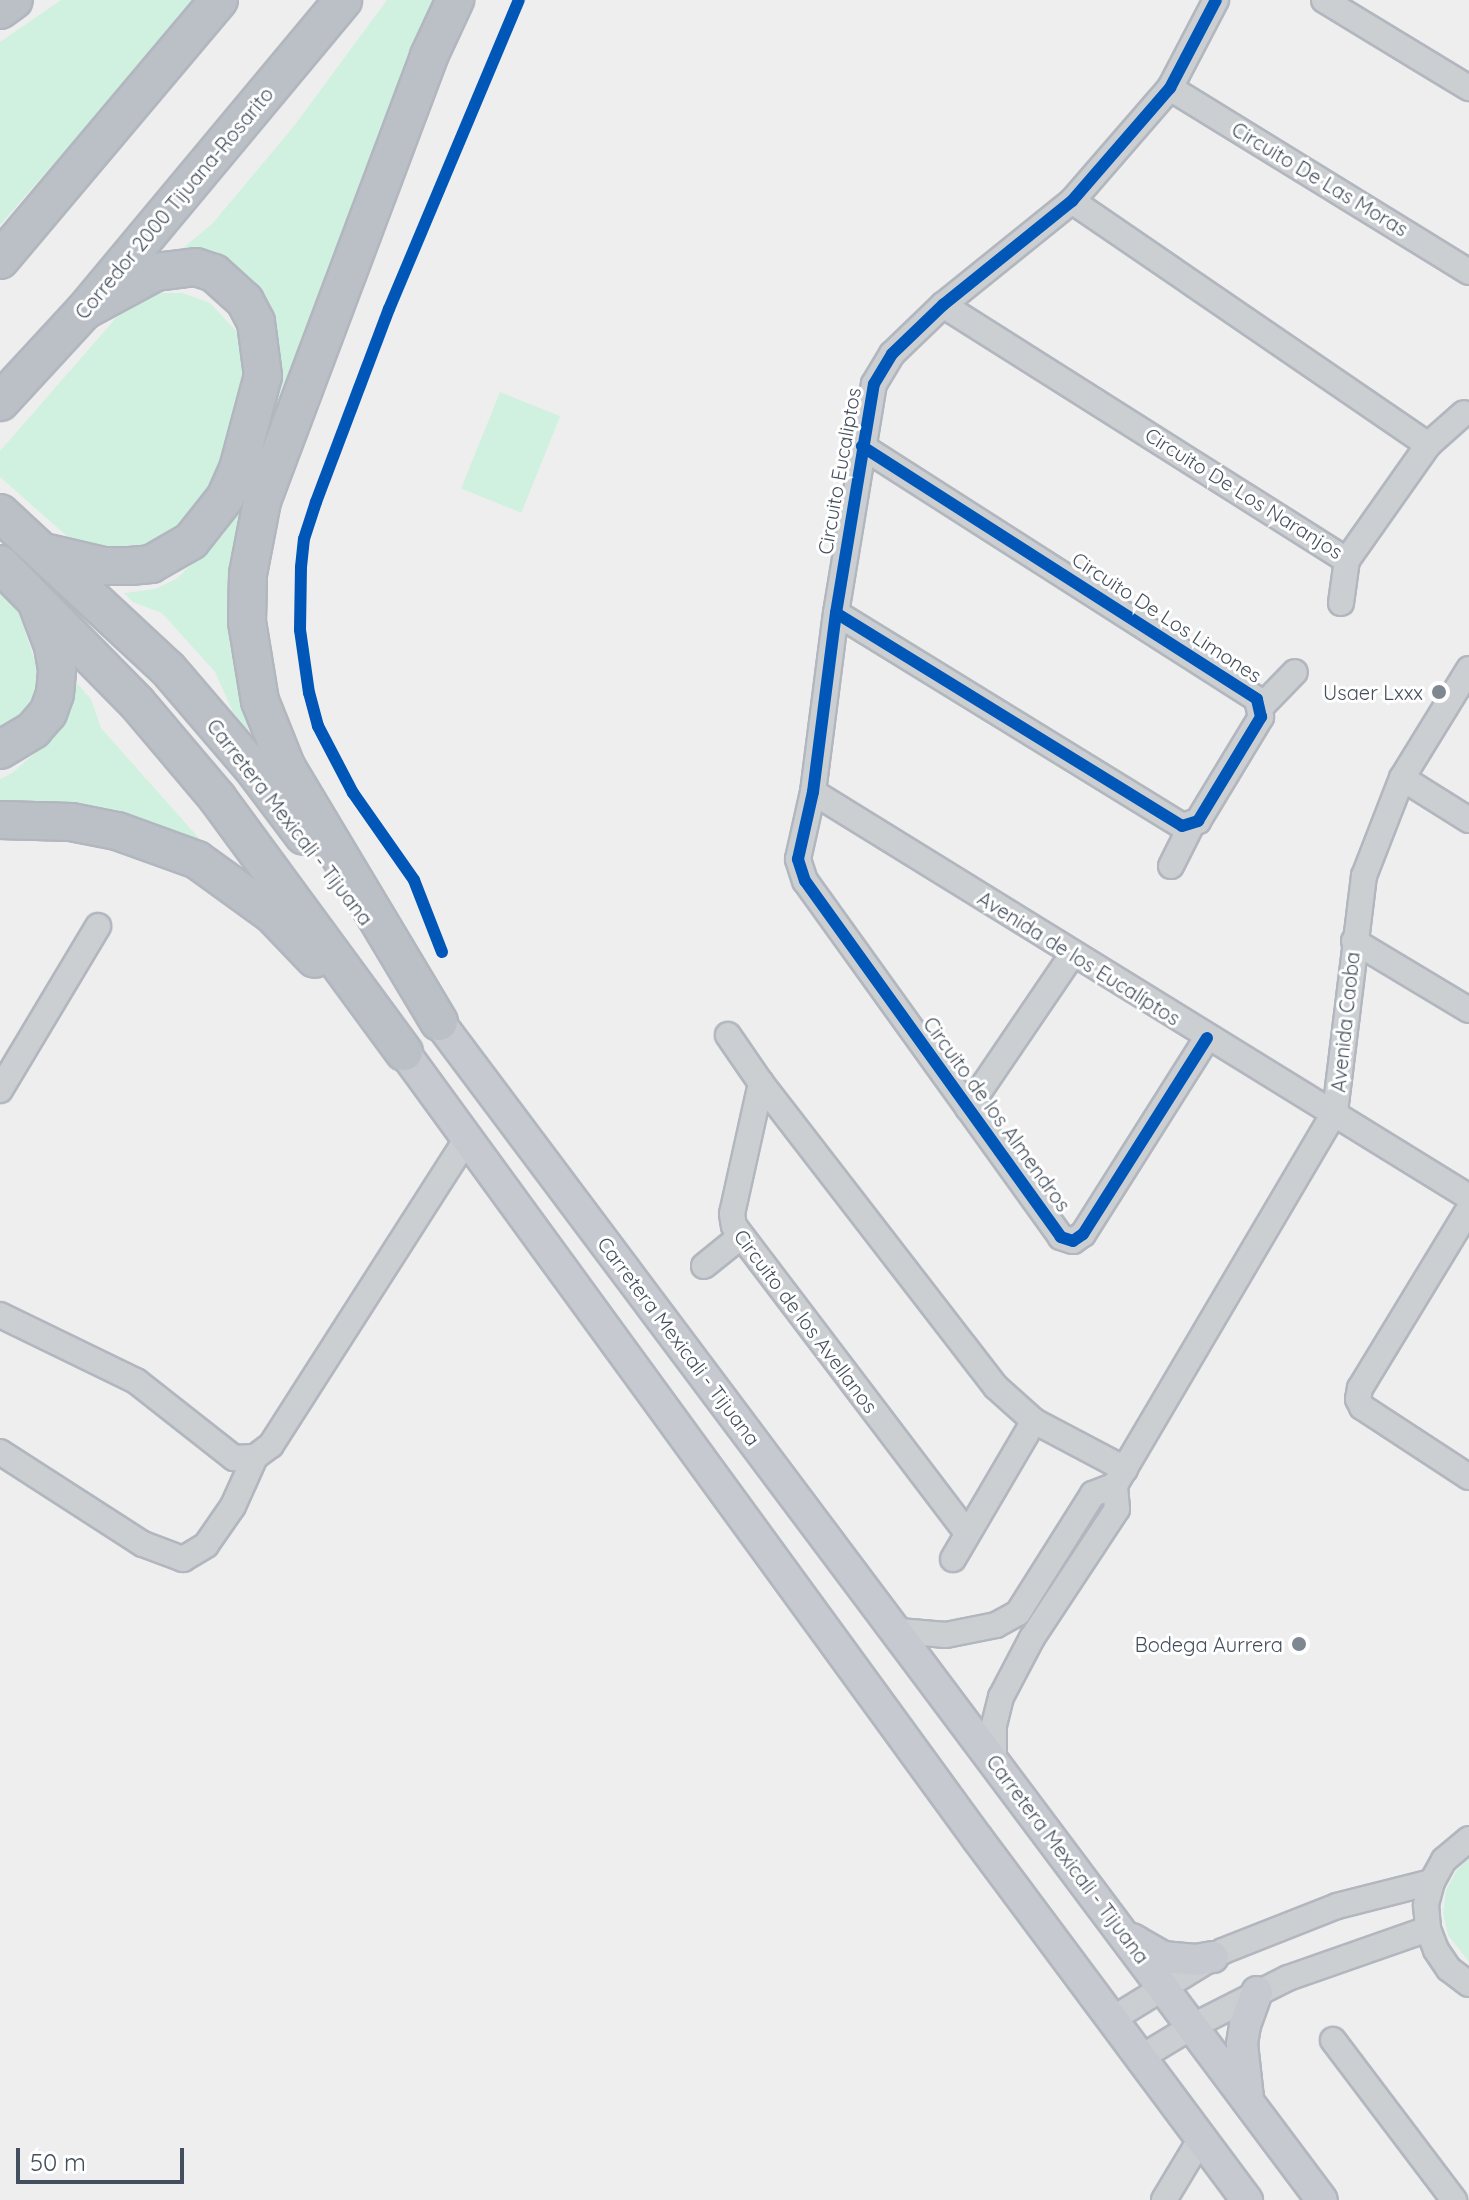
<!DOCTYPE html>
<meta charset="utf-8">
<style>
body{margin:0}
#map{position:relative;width:1469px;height:2200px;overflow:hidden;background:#efeeee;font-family:Quicksand,sans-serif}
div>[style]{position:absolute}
.green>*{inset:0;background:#d0f1df;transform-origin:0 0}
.roads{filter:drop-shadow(2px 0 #b2b7bf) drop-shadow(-2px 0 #b2b7bf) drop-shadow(0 2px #b2b7bf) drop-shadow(0 -2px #b2b7bf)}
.minor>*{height:24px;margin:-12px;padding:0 12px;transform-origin:12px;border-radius:12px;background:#cccfd2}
.major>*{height:30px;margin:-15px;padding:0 15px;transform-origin:15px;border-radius:15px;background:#c6c9cf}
.highway>*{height:36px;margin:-18px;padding:0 18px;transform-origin:18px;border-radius:18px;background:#bbc0c7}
.cycleway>*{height:12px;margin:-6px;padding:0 6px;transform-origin:6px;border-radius:6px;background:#0057b8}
.dots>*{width:22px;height:22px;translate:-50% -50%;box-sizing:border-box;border:4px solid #fff;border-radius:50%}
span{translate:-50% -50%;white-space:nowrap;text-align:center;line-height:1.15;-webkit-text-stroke:6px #fff;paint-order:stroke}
.street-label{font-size:20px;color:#434f5d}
.poi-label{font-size:20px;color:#434f5d}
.right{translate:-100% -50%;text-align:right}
.scale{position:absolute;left:16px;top:2148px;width:168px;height:36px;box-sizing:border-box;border:4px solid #434f5d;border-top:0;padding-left:10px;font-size:24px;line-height:28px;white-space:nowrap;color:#434f5d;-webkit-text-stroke:6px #fff;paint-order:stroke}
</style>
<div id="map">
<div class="green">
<i style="clip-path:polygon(61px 0,197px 0,0 225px,0 42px)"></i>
<i style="clip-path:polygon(387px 0,437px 0,237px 550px,229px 641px,249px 732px,233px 712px,215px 672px,162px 613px,133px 602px,124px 593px,155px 589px,176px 579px,223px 535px,269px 426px,275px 357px,179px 251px,212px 224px,294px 126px)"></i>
<i style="clip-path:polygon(157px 293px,182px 293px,210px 303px,243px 338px,245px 372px,234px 435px,207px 494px,165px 540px,143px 553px,86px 548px,68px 537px,0 477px,0 451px,116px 318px,133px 304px)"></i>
<i style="left:500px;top:392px;width:65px;height:104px;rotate:22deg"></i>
<i style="clip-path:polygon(0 593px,17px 607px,36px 664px,38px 688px,30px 709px,0 737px)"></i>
<i style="clip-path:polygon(73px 679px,91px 699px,101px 728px,230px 873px,0 812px,0 779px,12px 773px,50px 740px,71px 710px)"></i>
<i style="clip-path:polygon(1469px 1858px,1469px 1962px,1448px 1935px,1443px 1913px,1446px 1890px,1457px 1870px)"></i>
</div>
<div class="roads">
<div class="minor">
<i style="left:1324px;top:0;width:170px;rotate:31.3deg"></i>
<i style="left:1170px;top:88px;width:351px;rotate:31.6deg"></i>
<i style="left:1072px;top:201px;width:432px;rotate:34.4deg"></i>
<i style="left:943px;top:305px;width:478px;rotate:32.3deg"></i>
<i style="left:1341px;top:603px;width:43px;rotate:-82.1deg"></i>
<i style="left:1347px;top:560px;width:141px;rotate:-54.8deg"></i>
<i style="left:1428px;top:445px;width:48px;rotate:-41.6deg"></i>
<i style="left:836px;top:613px;width:406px;rotate:31.6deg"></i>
<i style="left:1182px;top:826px;width:17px;rotate:-17deg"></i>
<i style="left:1198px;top:821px;width:122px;rotate:-58.8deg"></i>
<i style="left:1261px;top:717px;width:18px;rotate:-103deg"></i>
<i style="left:1257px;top:699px;width:469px;rotate:-147.4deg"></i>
<i style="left:1262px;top:706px;width:47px;rotate:-45.9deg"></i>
<i style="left:1402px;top:778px;width:79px;rotate:32.1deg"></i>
<i style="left:813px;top:792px;width:771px;rotate:31.69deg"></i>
<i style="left:1171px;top:866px;width:45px;rotate:-63.4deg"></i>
<i style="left:1354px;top:941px;width:134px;rotate:31deg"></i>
<i style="left:728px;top:1035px;width:58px;rotate:55.5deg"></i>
<i style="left:761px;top:1083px;width:384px;rotate:52.3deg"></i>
<i style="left:996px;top:1387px;width:51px;rotate:41.8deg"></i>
<i style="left:1034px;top:1421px;width:103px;rotate:27.8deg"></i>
<i style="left:1207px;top:1038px;width:232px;rotate:122.3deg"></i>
<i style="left:1083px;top:1234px;width:12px;rotate:145deg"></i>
<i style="left:1073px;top:1241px;width:13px;rotate:-162deg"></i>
<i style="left:1061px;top:1237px;width:438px;rotate:-125.7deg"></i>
<i style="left:805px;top:881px;width:23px;rotate:-108deg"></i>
<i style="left:798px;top:859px;width:69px;rotate:-77.4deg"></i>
<i style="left:813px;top:792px;width:180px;rotate:-82.7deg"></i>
<i style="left:836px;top:613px;width:232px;rotate:-80.6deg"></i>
<i style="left:874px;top:384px;width:35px;rotate:-59deg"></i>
<i style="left:892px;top:354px;width:71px;rotate:-43.9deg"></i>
<i style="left:943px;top:305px;width:166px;rotate:-38.9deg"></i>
<i style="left:1072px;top:201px;width:150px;rotate:-49.1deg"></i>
<i style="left:1170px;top:88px;width:99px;rotate:-62.4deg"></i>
<i style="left:761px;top:1083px;width:134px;rotate:102.5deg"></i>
<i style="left:732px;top:1214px;width:12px;rotate:81deg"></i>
<i style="left:734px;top:1226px;width:384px;rotate:52.8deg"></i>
<i style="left:0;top:1090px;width:191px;rotate:-59.1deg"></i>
<i style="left:968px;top:1108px;width:185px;rotate:-55.8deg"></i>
<i style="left:1469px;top:1209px;width:210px;rotate:121.3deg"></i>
<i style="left:1360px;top:1388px;width:11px;rotate:100deg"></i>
<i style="left:1358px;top:1399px;width:9px;rotate:63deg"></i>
<i style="left:1362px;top:1407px;width:128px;rotate:33.2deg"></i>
<i style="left:704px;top:1266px;width:46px;rotate:-38.9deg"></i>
<i style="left:0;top:1315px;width:151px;rotate:25.9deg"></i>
<i style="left:136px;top:1381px;width:125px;rotate:38.2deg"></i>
<i style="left:234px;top:1458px;width:21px;rotate:-3deg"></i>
<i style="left:0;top:1452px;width:170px;rotate:32.8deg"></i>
<i style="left:143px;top:1544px;width:43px;rotate:20.6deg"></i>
<i style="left:183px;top:1559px;width:27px;rotate:-31deg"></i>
<i style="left:206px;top:1545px;width:47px;rotate:-55.3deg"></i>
<i style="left:233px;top:1506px;width:54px;rotate:-65.8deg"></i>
<i style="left:255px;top:1457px;width:20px;rotate:-37deg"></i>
<i style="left:271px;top:1445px;width:364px;rotate:-57.4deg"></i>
<i style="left:1115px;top:1485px;width:433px;rotate:-59.5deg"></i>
<i style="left:1335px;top:1112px;width:238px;rotate:-83deg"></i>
<i style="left:1364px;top:876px;width:105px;rotate:-68.8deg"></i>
<i style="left:1402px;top:778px;width:128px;rotate:-58.4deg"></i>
<i style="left:953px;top:1559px;width:160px;rotate:-59.6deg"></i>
<i style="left:899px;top:1631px;width:47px;rotate:4.9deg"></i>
<i style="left:946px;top:1635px;width:51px;rotate:-11.3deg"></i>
<i style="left:996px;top:1625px;width:25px;rotate:-29deg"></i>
<i style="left:1018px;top:1613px;width:141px;rotate:-57.8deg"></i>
<i style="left:1093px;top:1494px;width:24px;rotate:-22deg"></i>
<i style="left:994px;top:1759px;width:34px;rotate:-90deg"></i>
<i style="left:994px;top:1725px;width:29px;rotate:-76deg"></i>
<i style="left:1001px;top:1697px;width:67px;rotate:-62.3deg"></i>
<i style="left:1032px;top:1638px;width:154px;rotate:-56.6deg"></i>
<i style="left:1117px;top:1509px;width:24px;rotate:-95deg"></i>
<i style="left:1469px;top:1839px;width:33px;rotate:140deg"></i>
<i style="left:1444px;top:1860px;width:25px;rotate:119deg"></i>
<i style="left:1432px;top:1882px;width:24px;rotate:105deg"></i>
<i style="left:1426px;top:1905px;width:24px;rotate:85deg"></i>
<i style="left:1428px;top:1929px;width:22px;rotate:69deg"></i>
<i style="left:1436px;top:1950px;width:23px;rotate:56deg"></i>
<i style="left:1449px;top:1969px;width:25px;rotate:37deg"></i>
<i style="left:1111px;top:2020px;width:132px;rotate:-31.6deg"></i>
<i style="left:1223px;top:1951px;width:123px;rotate:-21.5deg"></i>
<i style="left:1337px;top:1906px;width:98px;rotate:-14.2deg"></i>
<i style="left:1333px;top:2040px;width:201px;rotate:52.9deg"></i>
<i style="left:1140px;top:2058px;width:62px;rotate:-31.1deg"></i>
<i style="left:1193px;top:2026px;width:106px;rotate:-26.8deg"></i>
<i style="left:1288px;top:1978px;width:148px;rotate:-19.3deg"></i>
<i style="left:1164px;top:2200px;width:70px;rotate:-59deg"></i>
</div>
<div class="major">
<i style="left:439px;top:1022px;width:1472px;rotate:53.15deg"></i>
<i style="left:404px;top:1052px;width:973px;rotate:53.91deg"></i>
<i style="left:977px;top:1838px;width:452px;rotate:53.3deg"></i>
<i style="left:1132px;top:1939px;width:36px;rotate:30deg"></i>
<i style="left:1163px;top:1957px;width:33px;rotate:5deg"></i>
<i style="left:1196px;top:1960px;width:17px;rotate:-10deg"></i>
<i style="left:1248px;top:2098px;width:54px;rotate:-96.3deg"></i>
<i style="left:1242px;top:2044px;width:19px;rotate:-81deg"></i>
<i style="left:1245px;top:2025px;width:35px;rotate:-70deg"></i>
</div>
<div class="highway">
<i style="left:0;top:10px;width:17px;rotate:-36deg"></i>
<i style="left:0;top:260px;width:340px;rotate:-49.9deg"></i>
<i style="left:0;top:402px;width:125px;rotate:-47.3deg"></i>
<i style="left:85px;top:310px;width:403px;rotate:-50.2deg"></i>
<i style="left:0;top:513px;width:229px;rotate:42.9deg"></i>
<i style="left:168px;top:669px;width:129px;rotate:49.4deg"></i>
<i style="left:252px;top:767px;width:86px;rotate:53deg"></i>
<i style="left:48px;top:553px;width:57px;rotate:13.3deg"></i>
<i style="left:103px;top:566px;width:27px"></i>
<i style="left:130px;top:566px;width:21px;rotate:-5deg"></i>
<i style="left:151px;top:564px;width:46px;rotate:-29.9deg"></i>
<i style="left:191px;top:541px;width:55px;rotate:-51.7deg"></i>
<i style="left:225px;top:498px;width:32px;rotate:-66deg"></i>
<i style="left:238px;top:469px;width:96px;rotate:-75deg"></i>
<i style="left:263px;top:376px;width:54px;rotate:-97.4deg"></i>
<i style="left:256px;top:322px;width:24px;rotate:-118deg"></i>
<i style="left:245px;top:301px;width:42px;rotate:-137.9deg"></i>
<i style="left:214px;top:273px;width:19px;rotate:-162deg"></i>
<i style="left:196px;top:267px;width:40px;rotate:172.9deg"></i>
<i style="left:156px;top:272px;width:81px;rotate:151.8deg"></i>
<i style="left:0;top:564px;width:195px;rotate:45.4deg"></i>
<i style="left:137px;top:703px;width:126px;rotate:49.8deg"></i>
<i style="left:218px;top:799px;width:314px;rotate:53.7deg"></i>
<i style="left:0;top:750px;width:39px;rotate:-31deg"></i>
<i style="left:33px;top:730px;width:23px;rotate:-49deg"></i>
<i style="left:48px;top:713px;width:20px;rotate:-70deg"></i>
<i style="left:55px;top:694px;width:25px;rotate:-85deg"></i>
<i style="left:57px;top:669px;width:23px;rotate:-100deg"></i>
<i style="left:53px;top:646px;width:43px;rotate:-110.6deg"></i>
<i style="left:0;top:820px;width:71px;rotate:1.6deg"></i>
<i style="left:71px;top:822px;width:47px;rotate:11.1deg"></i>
<i style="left:117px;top:831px;width:85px;rotate:19.9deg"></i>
<i style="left:197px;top:860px;width:92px;rotate:35.8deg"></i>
<i style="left:272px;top:914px;width:62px;rotate:46.3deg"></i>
<i style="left:439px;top:1022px;width:298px;rotate:-120.9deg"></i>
<i style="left:286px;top:766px;width:70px;rotate:-111.8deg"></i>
<i style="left:260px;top:701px;width:80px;rotate:-99.3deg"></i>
<i style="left:247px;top:622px;width:48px;rotate:-88.8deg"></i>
<i style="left:248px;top:574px;width:74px;rotate:-79.1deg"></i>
<i style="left:262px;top:501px;width:475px;rotate:-69.4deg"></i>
<i style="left:429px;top:56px;width:62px;rotate:-65.1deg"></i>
</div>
</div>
<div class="cycleway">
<i style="left:836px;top:613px;width:406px;rotate:31.6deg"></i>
<i style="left:1182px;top:826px;width:17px;rotate:-17deg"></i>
<i style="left:1198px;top:821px;width:122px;rotate:-58.8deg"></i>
<i style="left:1261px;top:717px;width:18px;rotate:-103deg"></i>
<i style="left:1257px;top:699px;width:469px;rotate:-147.4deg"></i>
<i style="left:442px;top:952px;width:77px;rotate:-111.3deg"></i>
<i style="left:414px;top:880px;width:106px;rotate:-125deg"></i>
<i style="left:353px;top:793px;width:76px;rotate:-117.6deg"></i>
<i style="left:318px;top:726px;width:34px;rotate:-105deg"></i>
<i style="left:309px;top:693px;width:64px;rotate:-98.1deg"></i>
<i style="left:300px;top:630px;width:63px;rotate:-89.1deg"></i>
<i style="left:301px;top:567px;width:28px;rotate:-84deg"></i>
<i style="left:304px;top:539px;width:39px;rotate:-72deg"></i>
<i style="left:316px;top:502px;width:206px;rotate:-69.3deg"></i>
<i style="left:389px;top:309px;width:335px;rotate:-67.2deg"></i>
<i style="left:1207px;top:1038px;width:232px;rotate:122.3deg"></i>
<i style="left:1083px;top:1234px;width:12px;rotate:145deg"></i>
<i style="left:1073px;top:1241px;width:13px;rotate:-162deg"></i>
<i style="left:1061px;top:1237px;width:438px;rotate:-125.7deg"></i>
<i style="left:805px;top:881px;width:23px;rotate:-108deg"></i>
<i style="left:798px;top:859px;width:69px;rotate:-77.4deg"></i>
<i style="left:813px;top:792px;width:180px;rotate:-82.7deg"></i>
<i style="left:836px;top:613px;width:232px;rotate:-80.6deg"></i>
<i style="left:874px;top:384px;width:35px;rotate:-59deg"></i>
<i style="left:892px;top:354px;width:71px;rotate:-43.9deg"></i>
<i style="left:943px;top:305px;width:166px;rotate:-38.9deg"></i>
<i style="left:1072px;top:201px;width:150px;rotate:-49.1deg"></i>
<i style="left:1170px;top:88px;width:99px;rotate:-62.4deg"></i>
</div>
<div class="dots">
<i style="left:1439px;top:692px;background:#7f8790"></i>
<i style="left:1299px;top:1644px;background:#7f8790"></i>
</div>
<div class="street-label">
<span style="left:1320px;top:179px;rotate:31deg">Circuito De Las Moras</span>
<span style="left:174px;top:203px;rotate:-50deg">Corredor 2000 Tijuana-Rosarito</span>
<span style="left:839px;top:471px;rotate:-80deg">Circuito Eucaliptos</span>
<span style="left:1244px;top:493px;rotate:32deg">Circuito De Los Naranjos</span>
<span style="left:1167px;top:617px;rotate:33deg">Circuito De Los Limones</span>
<span style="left:290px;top:822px;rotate:52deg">Carretera Mexicali - Tijuana</span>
<span style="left:1079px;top:958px;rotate:32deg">Avenida de los Eucalíptos</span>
<span style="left:1345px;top:1022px;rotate:-84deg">Avenida Caoba</span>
<span style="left:997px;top:1114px;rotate:54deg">Circuito de los Almendros</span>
<span style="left:806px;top:1321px;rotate:53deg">Circuito de los Avellanos</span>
<span style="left:679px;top:1341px;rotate:53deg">Carretera Mexicali - Tijuana</span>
<span style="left:1068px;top:1859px;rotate:53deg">Carretera Mexicali - Tijuana</span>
</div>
<div class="poi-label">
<span class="right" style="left:1423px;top:692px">Usaer Lxxx</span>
<span class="right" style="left:1283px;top:1644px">Bodega Aurrera</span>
</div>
<div class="scale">50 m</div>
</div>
